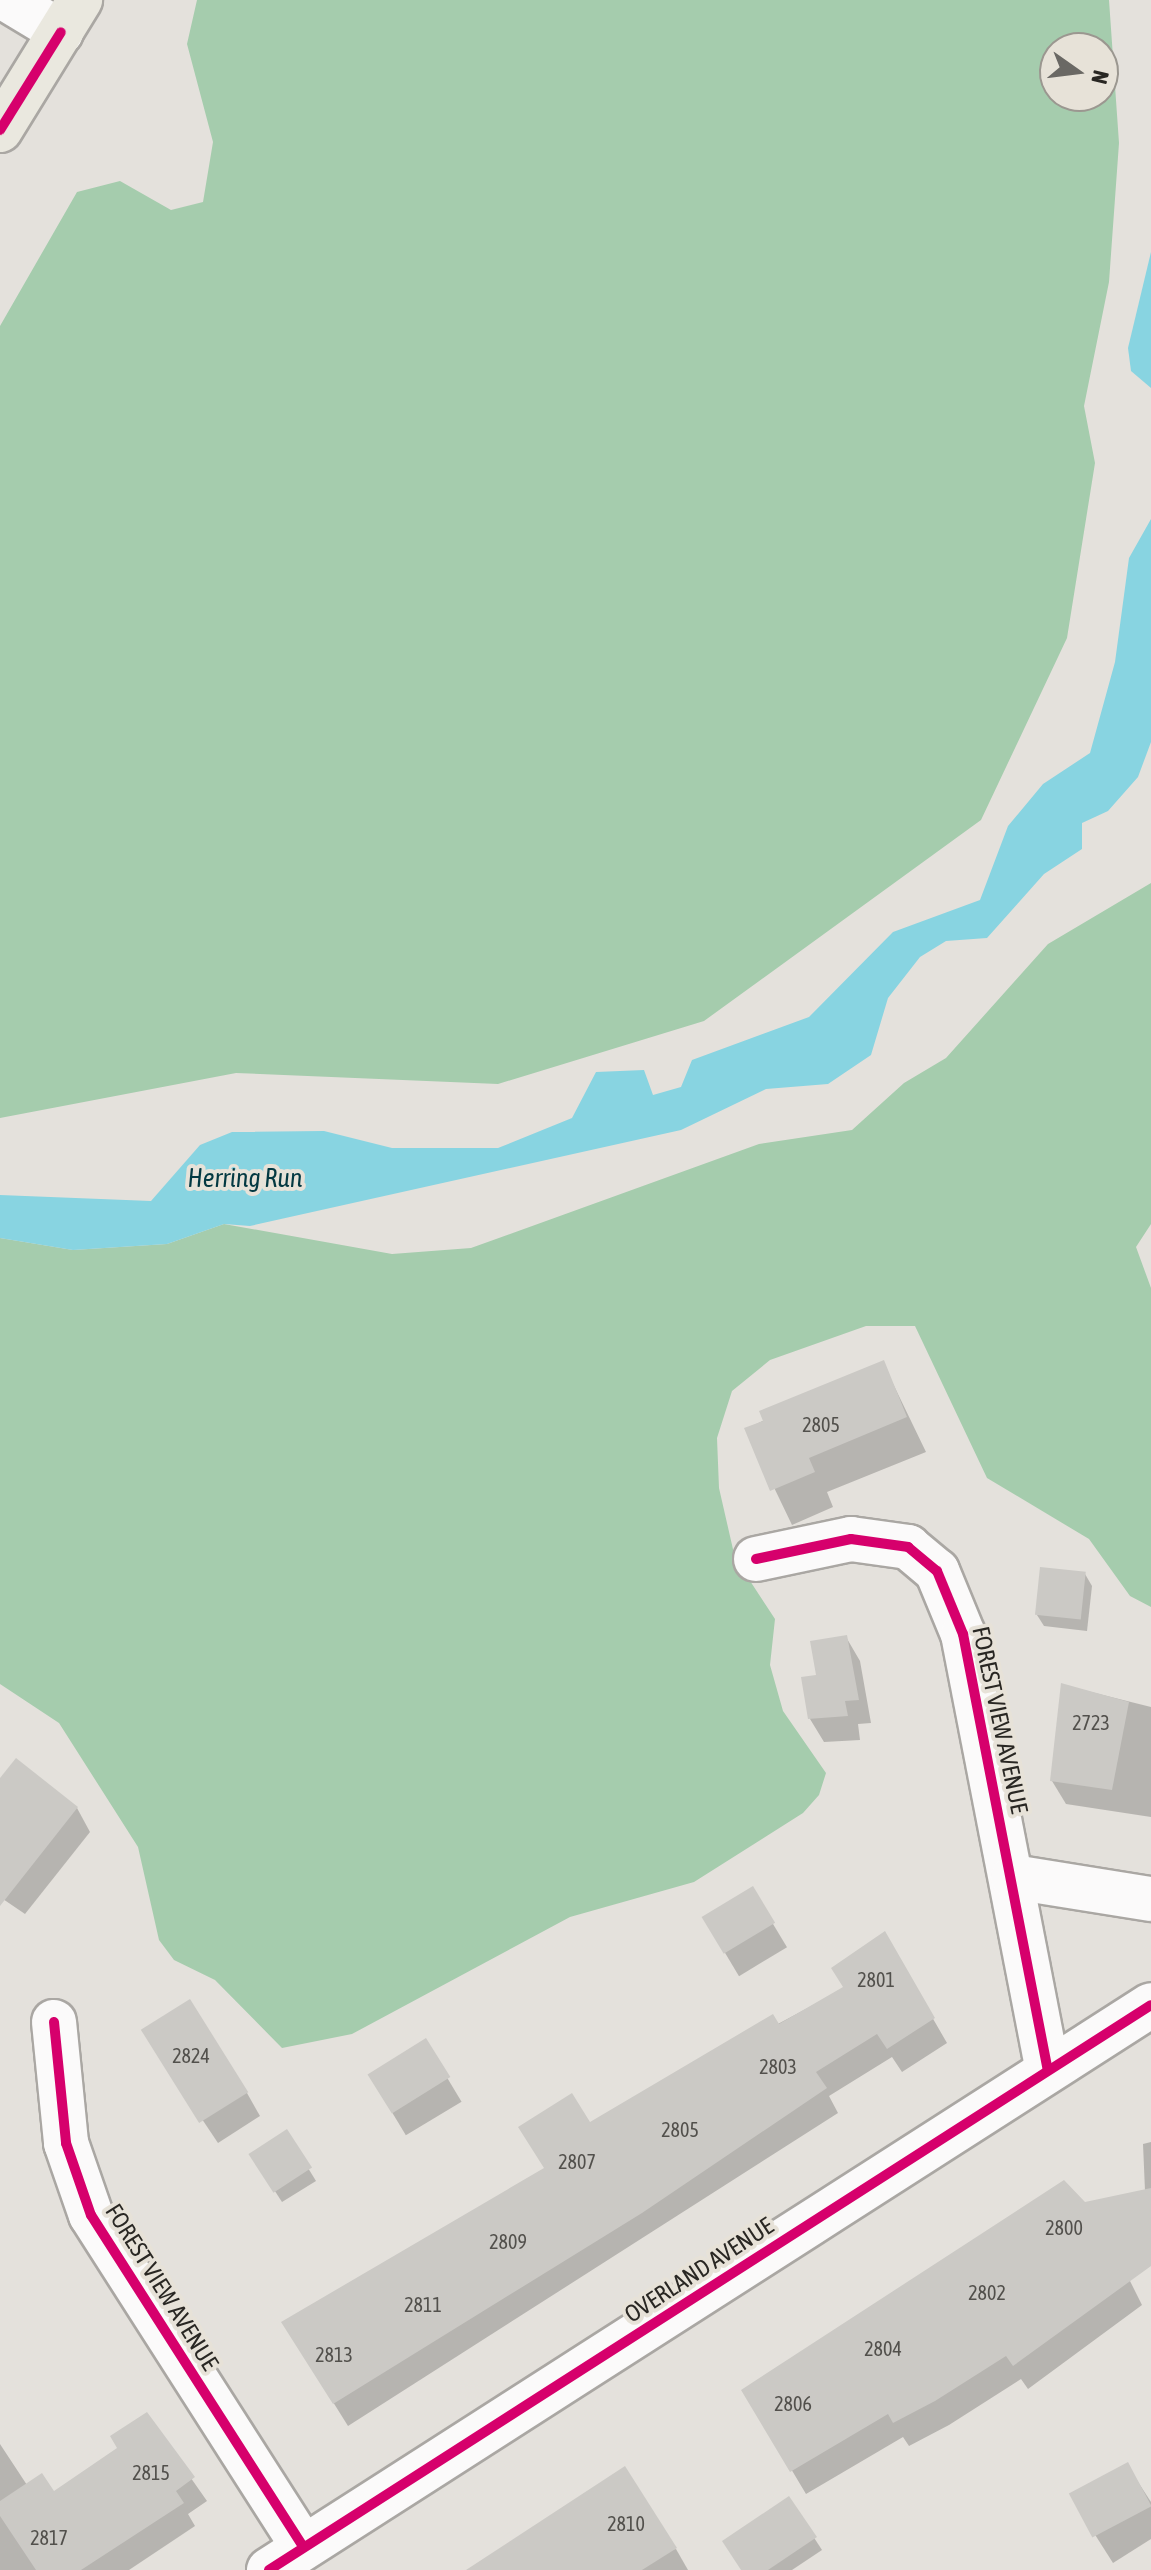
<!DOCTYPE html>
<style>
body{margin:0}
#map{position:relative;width:1151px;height:2570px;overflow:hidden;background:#e4e1dc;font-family:"Asap Condensed",sans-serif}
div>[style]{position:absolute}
.forest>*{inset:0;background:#a5ccad}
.water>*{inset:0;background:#88d4e1}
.shadow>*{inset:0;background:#0003;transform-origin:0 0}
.building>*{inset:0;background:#cbc9c5;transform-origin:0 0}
.roads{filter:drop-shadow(2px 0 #aaa7a3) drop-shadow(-2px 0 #aaa7a3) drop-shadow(0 2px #aaa7a3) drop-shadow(0 -2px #aaa7a3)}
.minor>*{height:44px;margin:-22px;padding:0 22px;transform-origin:22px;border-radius:22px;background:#fbfafa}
.major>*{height:44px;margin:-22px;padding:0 22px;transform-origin:22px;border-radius:22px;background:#eae8df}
.cycleway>*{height:10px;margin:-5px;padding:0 5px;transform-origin:5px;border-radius:5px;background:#d6006c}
span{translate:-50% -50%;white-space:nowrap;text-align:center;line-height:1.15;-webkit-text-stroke:8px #e7e2d8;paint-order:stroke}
.number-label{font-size:20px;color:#52504c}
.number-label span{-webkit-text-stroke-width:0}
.street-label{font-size:24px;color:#292723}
.water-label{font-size:26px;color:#033942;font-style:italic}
.north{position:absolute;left:1039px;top:32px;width:80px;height:80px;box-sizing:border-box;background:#e7e2d8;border:2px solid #9b9790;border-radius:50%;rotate:104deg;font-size:22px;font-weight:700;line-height:32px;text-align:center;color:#292723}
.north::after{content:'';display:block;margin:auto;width:28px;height:36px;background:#6a6864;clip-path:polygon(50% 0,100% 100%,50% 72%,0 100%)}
</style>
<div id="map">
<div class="forest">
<i style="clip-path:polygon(evenodd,197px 0,1109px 0,1119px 143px,1109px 282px,1084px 406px,1095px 463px,1067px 638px,981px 820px,704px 1021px,498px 1084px,236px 1073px,0 1118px,0 326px,77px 192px,120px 181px,171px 210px,203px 202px,213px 142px,187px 44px,197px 0,1103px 48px,1103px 96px,1055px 96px,1055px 48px,1103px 48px)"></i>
<i style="clip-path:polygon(1151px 883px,1151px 1224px,1136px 1247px,1151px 1288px,1151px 1607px,1130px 1596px,1089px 1539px,987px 1478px,915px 1326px,866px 1326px,770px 1360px,732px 1391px,717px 1438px,719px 1488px,735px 1558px,775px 1619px,770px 1665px,783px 1711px,826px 1773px,819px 1795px,803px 1813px,694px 1882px,570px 1917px,352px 2034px,282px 2048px,215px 1980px,174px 1960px,159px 1940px,138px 1847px,59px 1723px,0 1684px,0 1238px,73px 1250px,167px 1244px,224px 1224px,392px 1254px,471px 1248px,759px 1144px,852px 1130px,904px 1083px,946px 1058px,1048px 944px)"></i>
</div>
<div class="water">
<i style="clip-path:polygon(1151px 252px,1151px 388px,1131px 371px,1128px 348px)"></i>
<i style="clip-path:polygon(1151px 519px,1151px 742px,1138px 777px,1108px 811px,1082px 823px,1082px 849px,1044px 874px,987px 938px,946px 941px,920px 957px,888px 998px,871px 1055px,828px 1084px,766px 1089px,681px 1130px,250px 1226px,224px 1224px,167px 1244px,73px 1250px,0 1238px,0 1195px,151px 1201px,200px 1145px,232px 1132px,324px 1131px,392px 1148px,498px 1148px,572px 1118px,596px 1072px,644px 1070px,653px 1095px,681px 1087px,692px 1060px,809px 1017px,893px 932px,980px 900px,1008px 826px,1043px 784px,1090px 753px,1115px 662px,1129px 558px)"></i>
</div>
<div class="shadow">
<i style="clip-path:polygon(883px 1363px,926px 1452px,827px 1492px,833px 1507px,792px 1525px,746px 1429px)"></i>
<i style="clip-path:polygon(1085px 1574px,1092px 1586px,1087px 1631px,1044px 1626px,1037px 1615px)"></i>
<i style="clip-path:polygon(846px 1637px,860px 1661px,871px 1723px,858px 1724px,860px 1740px,824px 1742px,810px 1719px,818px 1676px)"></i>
<i style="clip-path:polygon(1063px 1685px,1151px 1707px,1151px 1817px,1066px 1804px,1052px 1781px)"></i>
<i style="clip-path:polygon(0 1782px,77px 1808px,90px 1832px,25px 1914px,0 1897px)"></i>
<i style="left:752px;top:1889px;width:68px;height:56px;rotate:59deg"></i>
<i style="clip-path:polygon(884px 1934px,947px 2043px,902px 2072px,892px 2057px,829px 2096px,838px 2113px,348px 2426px,298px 2346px,546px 2169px,590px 2125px,845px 1988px)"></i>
<i style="clip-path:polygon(143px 2031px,247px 2093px,260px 2116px,218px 2143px)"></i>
<i style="left:425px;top:2041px;width:71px;height:65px;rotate:59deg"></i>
<i style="clip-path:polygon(286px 2132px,316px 2181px,282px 2202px,258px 2165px)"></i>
<i style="clip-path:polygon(1151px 2142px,1151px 2262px,1123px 2267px,1142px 2305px,1028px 2389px,1021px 2379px,949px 2425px,909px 2446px,903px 2437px,806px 2494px,744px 2390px,1084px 2204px,1145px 2191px,1143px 2144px)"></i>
<i style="clip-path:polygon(146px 2414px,207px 2501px,188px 2514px,195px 2526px,129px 2570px,0 2570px,0 2444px,27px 2485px,53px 2494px,119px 2448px)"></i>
<i style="clip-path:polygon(1127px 2465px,1151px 2502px,1151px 2539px,1113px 2563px,1087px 2522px)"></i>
<i style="clip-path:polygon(789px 2499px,822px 2550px,792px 2570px,742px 2570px)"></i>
<i style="clip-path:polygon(676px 2549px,688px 2570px,479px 2570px)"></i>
</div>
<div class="building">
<i style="clip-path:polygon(884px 1360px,907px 1417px,809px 1458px,815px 1472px,770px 1491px,744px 1428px,763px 1421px,759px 1411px)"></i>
<i style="left:1040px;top:1567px;width:46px;height:48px;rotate:6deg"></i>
<i style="clip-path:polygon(847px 1635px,859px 1700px,845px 1701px,848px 1716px,808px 1719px,801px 1677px,816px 1675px,810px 1641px)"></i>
<i style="clip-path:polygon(1061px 1683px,1129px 1702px,1112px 1790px,1050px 1781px)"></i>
<i style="clip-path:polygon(16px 1758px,78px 1807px,0 1906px,0 1778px)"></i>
<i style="left:753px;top:1886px;width:43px;height:60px;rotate:59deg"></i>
<i style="clip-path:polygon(885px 1931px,935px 2018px,887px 2049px,877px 2034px,816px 2072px,827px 2088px,642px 2213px,333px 2404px,281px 2322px,544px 2168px,518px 2127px,572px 2093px,590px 2122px,773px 2014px,779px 2024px,843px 1987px,831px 1968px)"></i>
<i style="left:190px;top:1999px;width:110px;height:58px;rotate:58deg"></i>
<i style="left:426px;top:2038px;width:46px;height:69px;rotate:58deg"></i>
<i style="left:287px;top:2129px;width:46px;height:46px;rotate:57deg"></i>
<i style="clip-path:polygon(1064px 2180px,1085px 2202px,1151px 2188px,1151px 2266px,1013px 2366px,1006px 2356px,935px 2401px,893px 2423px,888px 2414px,790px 2472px,741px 2390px)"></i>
<i style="clip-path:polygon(147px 2412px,195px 2477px,176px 2491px,184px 2503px,81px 2570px,36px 2570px,0 2516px,0 2501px,42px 2473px,54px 2491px,117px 2448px,110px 2436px)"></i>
<i style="left:1128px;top:2462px;width:50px;height:67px;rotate:62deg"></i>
<i style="clip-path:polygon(625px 2466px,677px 2548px,642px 2570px,466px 2570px)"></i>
<i style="clip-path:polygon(789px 2496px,817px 2537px,768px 2570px,741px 2570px,722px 2541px)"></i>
</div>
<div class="roads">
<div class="minor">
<i style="left:8px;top:0;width:62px;rotate:31.1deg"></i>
<i style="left:756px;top:1559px;width:97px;rotate:-11.9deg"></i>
<i style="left:851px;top:1539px;width:58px;rotate:8deg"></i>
<i style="left:908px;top:1547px;width:38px;rotate:40deg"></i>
<i style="left:937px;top:1571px;width:68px;rotate:67.6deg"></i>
<i style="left:963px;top:1634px;width:444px;rotate:79deg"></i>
<i style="left:1013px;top:1877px;width:140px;rotate:9.1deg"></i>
<i style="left:54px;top:2022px;width:122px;rotate:84.3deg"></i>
<i style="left:66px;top:2143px;width:76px;rotate:70.9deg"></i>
<i style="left:91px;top:2215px;width:394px;rotate:57.4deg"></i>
<i style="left:269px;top:2570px;width:1047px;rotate:-32.64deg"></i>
</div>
<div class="major">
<i style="left:0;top:130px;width:153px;rotate:-58.4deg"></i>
</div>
</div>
<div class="cycleway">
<i style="left:0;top:130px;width:115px;rotate:-58.1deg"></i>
<i style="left:756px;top:1559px;width:97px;rotate:-11.9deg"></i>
<i style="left:851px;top:1539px;width:58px;rotate:8deg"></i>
<i style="left:908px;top:1547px;width:38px;rotate:40deg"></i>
<i style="left:937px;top:1571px;width:68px;rotate:67.6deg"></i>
<i style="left:963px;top:1634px;width:444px;rotate:79deg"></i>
<i style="left:54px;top:2022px;width:122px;rotate:84.3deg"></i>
<i style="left:66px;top:2143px;width:76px;rotate:70.9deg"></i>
<i style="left:91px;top:2215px;width:394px;rotate:57.4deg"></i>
<i style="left:269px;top:2570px;width:1047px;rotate:-32.64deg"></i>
</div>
<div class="number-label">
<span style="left:821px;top:1424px">2805</span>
<span style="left:1091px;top:1722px">2723</span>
<span style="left:876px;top:1979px">2801</span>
<span style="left:191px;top:2055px">2824</span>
<span style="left:778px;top:2066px">2803</span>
<span style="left:680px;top:2129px">2805</span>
<span style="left:577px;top:2161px">2807</span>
<span style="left:1064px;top:2227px">2800</span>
<span style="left:508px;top:2241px">2809</span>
<span style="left:987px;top:2292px">2802</span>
<span style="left:423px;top:2304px">2811</span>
<span style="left:883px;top:2348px">2804</span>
<span style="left:334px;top:2354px">2813</span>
<span style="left:793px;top:2403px">2806</span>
<span style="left:151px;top:2472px">2815</span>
<span style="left:626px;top:2523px">2810</span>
<span style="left:49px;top:2537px">2817</span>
</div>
<div class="street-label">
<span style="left:1000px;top:1720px;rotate:78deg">FOREST VIEW AVENUE</span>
<span style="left:699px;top:2270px;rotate:-33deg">OVERLAND AVENUE</span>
<span style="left:162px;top:2287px;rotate:58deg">FOREST VIEW AVENUE</span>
</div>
<div class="water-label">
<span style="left:245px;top:1179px">Herring Run</span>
</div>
<div class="north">N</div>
</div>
